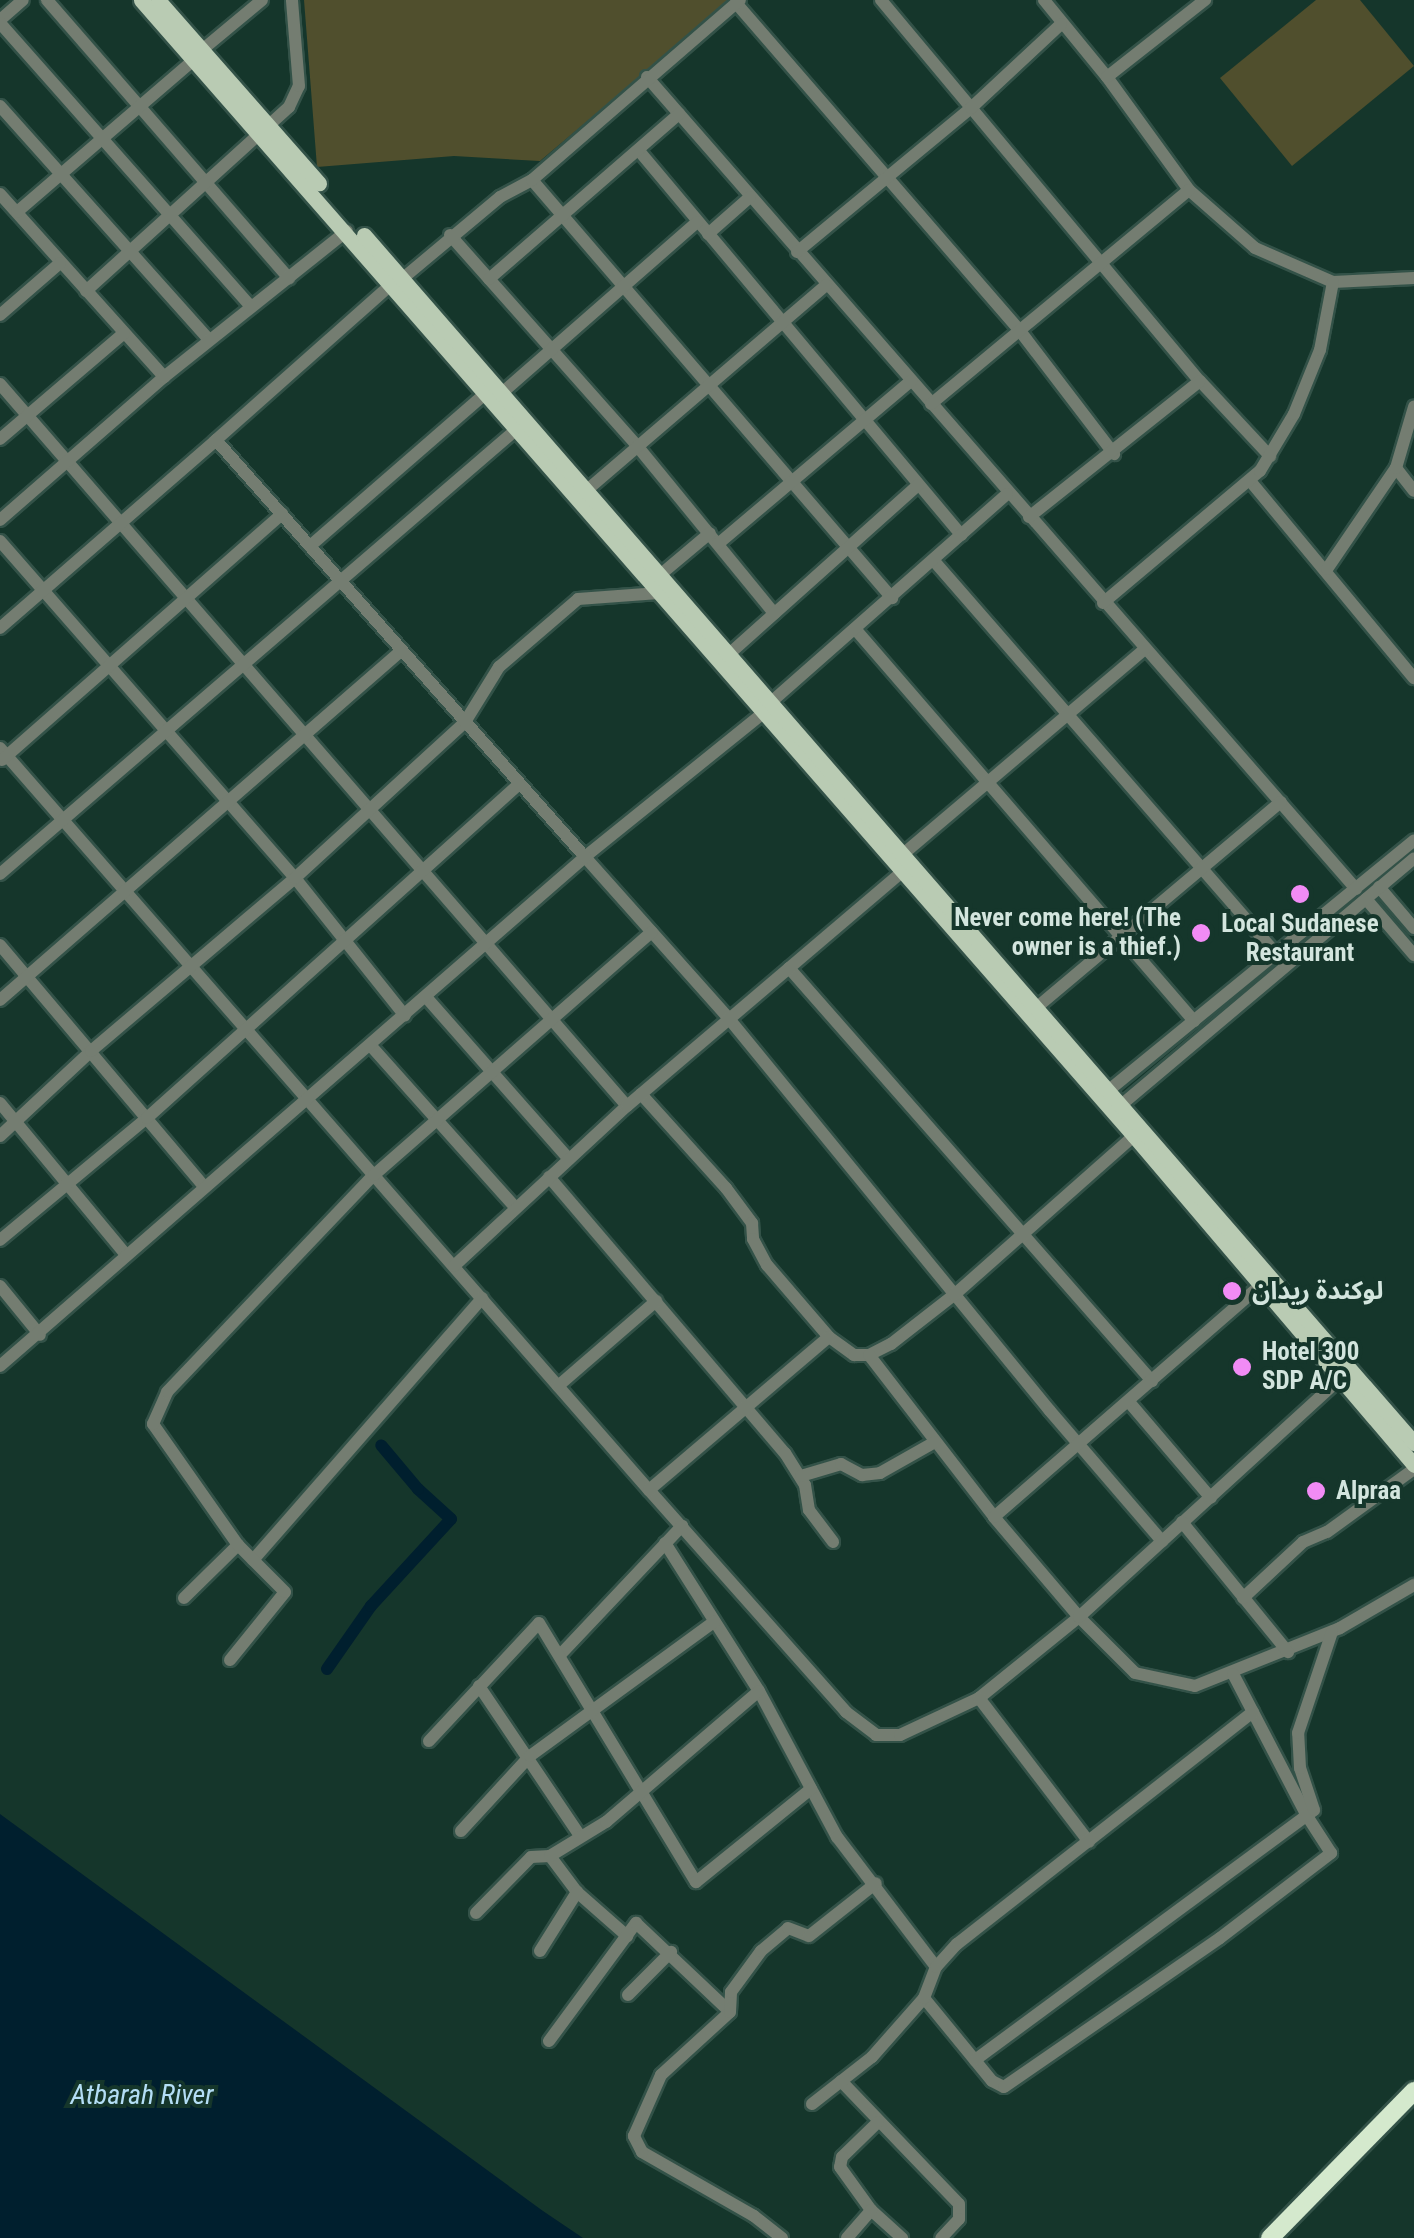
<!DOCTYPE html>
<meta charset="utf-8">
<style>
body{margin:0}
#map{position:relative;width:1414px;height:2238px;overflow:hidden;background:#15362b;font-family:"Roboto Condensed","Noto Sans Arabic",sans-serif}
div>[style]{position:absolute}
.green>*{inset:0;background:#504f2d}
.water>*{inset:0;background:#001f2e}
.canal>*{height:12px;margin:-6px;padding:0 6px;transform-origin:6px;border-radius:6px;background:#001f2e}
.roads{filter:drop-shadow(2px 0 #335248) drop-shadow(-2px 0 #335248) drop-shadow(0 2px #335248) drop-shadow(0 -2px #335248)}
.minor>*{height:12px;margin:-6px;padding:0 6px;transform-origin:6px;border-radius:6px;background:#747d71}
.major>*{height:15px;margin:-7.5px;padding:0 7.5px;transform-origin:7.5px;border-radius:7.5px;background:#b9cbb3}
.highway>*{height:18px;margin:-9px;padding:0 9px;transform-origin:9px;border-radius:9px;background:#d4e9cd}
.dots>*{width:28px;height:28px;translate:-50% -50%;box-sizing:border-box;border:5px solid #15362b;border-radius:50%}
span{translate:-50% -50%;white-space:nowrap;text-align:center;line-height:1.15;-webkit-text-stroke:8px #15362b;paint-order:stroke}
.poi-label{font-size:25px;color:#d3e5de;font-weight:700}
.right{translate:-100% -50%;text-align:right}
.left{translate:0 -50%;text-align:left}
.water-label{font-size:28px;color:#b4def5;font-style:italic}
</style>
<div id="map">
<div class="green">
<i style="clip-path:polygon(304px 0,731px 0,540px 161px,454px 156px,317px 167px)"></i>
<i style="clip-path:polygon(1316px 0,1360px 0,1414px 66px,1292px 166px,1220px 78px)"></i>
</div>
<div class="water">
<i style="clip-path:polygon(0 1814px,543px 2211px,583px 2238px,0 2238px)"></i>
</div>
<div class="canal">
<i style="left:327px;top:1669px;width:77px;rotate:-55.1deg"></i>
<i style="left:371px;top:1606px;width:118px;rotate:-47.4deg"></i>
<i style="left:451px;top:1519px;width:45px;rotate:-137.7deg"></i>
<i style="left:418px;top:1489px;width:57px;rotate:-130.1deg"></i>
</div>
<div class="roads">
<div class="minor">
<i style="left:47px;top:0;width:369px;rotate:49deg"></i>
<i style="left:881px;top:0;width:497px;rotate:50.1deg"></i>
<i style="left:1200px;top:381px;width:103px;rotate:47deg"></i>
<i style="left:1044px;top:0;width:99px;rotate:50.7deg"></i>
<i style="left:1107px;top:77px;width:140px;rotate:54deg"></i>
<i style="left:1189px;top:190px;width:88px;rotate:41.3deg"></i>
<i style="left:1255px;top:248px;width:85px;rotate:23.6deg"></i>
<i style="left:1333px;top:282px;width:81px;rotate:-2.8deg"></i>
<i style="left:736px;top:3px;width:434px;rotate:49.1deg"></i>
<i style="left:1020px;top:331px;width:155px;rotate:52.6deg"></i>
<i style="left:0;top:20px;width:30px;rotate:-41deg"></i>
<i style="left:0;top:23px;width:379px;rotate:48.5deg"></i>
<i style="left:202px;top:50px;width:78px;rotate:-39.8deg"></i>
<i style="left:647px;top:77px;width:1078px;rotate:48.87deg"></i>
<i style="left:1107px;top:77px;width:125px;rotate:-38.2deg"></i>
<i style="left:0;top:106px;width:314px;rotate:48.2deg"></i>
<i style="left:640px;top:152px;width:500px;rotate:50deg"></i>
<i style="left:532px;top:180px;width:552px;rotate:49.26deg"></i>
<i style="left:0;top:194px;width:246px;rotate:48.1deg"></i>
<i style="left:17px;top:212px;width:233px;rotate:-40.7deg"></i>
<i style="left:708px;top:234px;width:56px;rotate:-41.4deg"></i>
<i style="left:450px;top:235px;width:283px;rotate:48.4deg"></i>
<i style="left:638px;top:447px;width:215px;rotate:50.7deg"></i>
<i style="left:797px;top:252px;width:226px;rotate:-39.6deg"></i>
<i style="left:971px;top:108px;width:123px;rotate:-43deg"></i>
<i style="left:402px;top:279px;width:128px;rotate:-39.9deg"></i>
<i style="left:500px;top:197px;width:36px;rotate:-28deg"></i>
<i style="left:532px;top:180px;width:275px;rotate:-40.9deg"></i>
<i style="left:489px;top:279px;width:252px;rotate:-41deg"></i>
<i style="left:86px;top:291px;width:274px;rotate:-42.2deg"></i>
<i style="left:289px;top:107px;width:23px;rotate:-65deg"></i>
<i style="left:299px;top:86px;width:86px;rotate:-94.7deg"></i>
<i style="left:0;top:315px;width:79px;rotate:-40.9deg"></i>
<i style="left:0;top:384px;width:956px;rotate:49.03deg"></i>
<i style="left:503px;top:392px;width:258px;rotate:-41.2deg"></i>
<i style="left:931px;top:404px;width:335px;rotate:-39.7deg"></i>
<i style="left:0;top:439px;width:163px;rotate:-40.5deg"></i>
<i style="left:1396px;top:468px;width:29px;rotate:52deg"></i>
<i style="left:1251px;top:482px;width:255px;rotate:50.3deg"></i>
<i style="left:587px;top:490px;width:315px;rotate:-40.6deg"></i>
<i style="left:1029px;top:517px;width:218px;rotate:-38.5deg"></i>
<i style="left:0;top:520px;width:218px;rotate:-41.1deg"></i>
<i style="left:164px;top:377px;width:234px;rotate:-38.6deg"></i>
<i style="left:0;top:541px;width:448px;rotate:48.8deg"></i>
<i style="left:295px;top:878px;width:176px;rotate:51.4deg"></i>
<i style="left:718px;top:544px;width:253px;rotate:-40.2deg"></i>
<i style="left:310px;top:546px;width:235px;rotate:-41deg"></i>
<i style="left:934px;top:561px;width:536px;rotate:48.93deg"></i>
<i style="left:1327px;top:569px;width:122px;rotate:-55.7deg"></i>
<i style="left:1396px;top:468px;width:64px;rotate:-73.6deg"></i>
<i style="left:660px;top:575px;width:65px;rotate:-40deg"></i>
<i style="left:1103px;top:603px;width:205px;rotate:-40.1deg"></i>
<i style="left:1260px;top:471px;width:66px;rotate:-59.2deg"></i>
<i style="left:1294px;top:414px;width:69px;rotate:-67.9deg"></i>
<i style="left:1320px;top:350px;width:69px;rotate:-79.2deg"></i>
<i style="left:0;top:628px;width:286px;rotate:-41deg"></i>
<i style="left:856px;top:630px;width:517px;rotate:49.16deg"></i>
<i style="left:728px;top:655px;width:255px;rotate:-41.8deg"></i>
<i style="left:770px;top:703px;width:316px;rotate:-41.4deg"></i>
<i style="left:762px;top:714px;width:228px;rotate:141.1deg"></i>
<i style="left:585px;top:857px;width:218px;rotate:48.3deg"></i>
<i style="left:730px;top:1020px;width:505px;rotate:50.7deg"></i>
<i style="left:1050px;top:1411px;width:172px;rotate:49.3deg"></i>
<i style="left:0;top:748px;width:986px;rotate:48.83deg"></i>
<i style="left:649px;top:1490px;width:297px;rotate:48.4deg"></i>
<i style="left:846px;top:1712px;width:38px;rotate:37deg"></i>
<i style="left:876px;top:1735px;width:24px"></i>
<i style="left:900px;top:1735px;width:87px;rotate:-25.1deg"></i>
<i style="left:979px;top:1698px;width:129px;rotate:-39deg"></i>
<i style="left:1079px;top:1617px;width:79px;rotate:45deg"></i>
<i style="left:1135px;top:1673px;width:61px;rotate:12.2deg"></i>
<i style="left:1195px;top:1686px;width:156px;rotate:-21.8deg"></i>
<i style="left:1340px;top:1628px;width:86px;rotate:-30.2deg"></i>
<i style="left:2px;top:760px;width:373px;rotate:-41.3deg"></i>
<i style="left:902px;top:855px;width:319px;rotate:-40.3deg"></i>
<i style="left:0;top:874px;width:684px;rotate:-40.73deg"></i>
<i style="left:1379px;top:887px;width:54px;rotate:49.5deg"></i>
<i style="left:1366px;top:899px;width:74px;rotate:49.4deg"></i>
<i style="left:0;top:945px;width:316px;rotate:49.8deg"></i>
<i style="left:789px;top:968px;width:550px;rotate:48.69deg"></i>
<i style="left:426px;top:997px;width:216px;rotate:48.6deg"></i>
<i style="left:0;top:1000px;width:533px;rotate:-41.04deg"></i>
<i style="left:1036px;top:1008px;width:320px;rotate:-40.1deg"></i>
<i style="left:371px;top:1046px;width:216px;rotate:48.2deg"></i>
<i style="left:641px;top:1094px;width:127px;rotate:47.9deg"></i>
<i style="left:726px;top:1188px;width:44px;rotate:53.4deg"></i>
<i style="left:752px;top:1223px;width:16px;rotate:86deg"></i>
<i style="left:753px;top:1239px;width:30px;rotate:62deg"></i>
<i style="left:767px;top:1265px;width:95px;rotate:49.3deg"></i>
<i style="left:829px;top:1337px;width:31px;rotate:36deg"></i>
<i style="left:854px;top:1355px;width:15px"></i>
<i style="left:869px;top:1355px;width:25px;rotate:-27deg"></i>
<i style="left:891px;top:1344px;width:80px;rotate:-37.9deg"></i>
<i style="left:954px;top:1295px;width:240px;rotate:-41.5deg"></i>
<i style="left:1103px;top:1095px;width:402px;rotate:-39.3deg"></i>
<i style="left:0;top:1103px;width:197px;rotate:50.3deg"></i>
<i style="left:1114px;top:1111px;width:392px;rotate:-40.1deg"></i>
<i style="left:0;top:1136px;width:125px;rotate:-43deg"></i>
<i style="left:91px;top:1051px;width:267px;rotate:-40.3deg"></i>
<i style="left:295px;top:878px;width:231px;rotate:-42.5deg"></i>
<i style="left:465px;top:722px;width:65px;rotate:-58.3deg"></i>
<i style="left:499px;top:667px;width:104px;rotate:-40.7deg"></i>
<i style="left:578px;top:599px;width:81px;rotate:-4.2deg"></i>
<i style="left:549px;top:1177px;width:363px;rotate:49.5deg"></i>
<i style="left:785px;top:1453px;width:38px;rotate:58deg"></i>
<i style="left:805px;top:1485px;width:25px;rotate:81deg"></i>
<i style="left:809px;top:1510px;width:40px;rotate:53deg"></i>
<i style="left:0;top:1240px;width:191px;rotate:-39.7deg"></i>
<i style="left:147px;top:1118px;width:500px;rotate:-41.9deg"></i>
<i style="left:454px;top:1266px;width:236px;rotate:-42.8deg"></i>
<i style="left:627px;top:1106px;width:372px;rotate:-40.4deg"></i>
<i style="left:0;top:1286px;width:63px;rotate:50.8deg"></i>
<i style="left:869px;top:1355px;width:205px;rotate:52.3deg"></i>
<i style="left:994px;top:1517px;width:131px;rotate:49.6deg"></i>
<i style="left:1079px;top:1617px;width:355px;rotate:-42.4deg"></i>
<i style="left:0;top:1366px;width:775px;rotate:-41.03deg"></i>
<i style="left:585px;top:857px;width:557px;rotate:-131.51deg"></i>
<i style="left:216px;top:440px;width:235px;rotate:-41.6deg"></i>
<i style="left:558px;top:1386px;width:130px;rotate:-40.9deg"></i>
<i style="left:1129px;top:1402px;width:126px;rotate:49.5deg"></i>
<i style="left:801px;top:1476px;width:42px;rotate:-16.7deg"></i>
<i style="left:841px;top:1464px;width:24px;rotate:28deg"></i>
<i style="left:862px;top:1475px;width:18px;rotate:-6deg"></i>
<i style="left:880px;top:1473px;width:63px;rotate:-29.4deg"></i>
<i style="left:649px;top:1490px;width:236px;rotate:-40.4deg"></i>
<i style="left:994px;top:1517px;width:355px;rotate:-41deg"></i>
<i style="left:1182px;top:1522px;width:168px;rotate:50.8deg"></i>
<i style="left:665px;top:1543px;width:175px;rotate:57.6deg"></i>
<i style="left:759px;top:1691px;width:166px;rotate:61.9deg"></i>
<i style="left:837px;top:1837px;width:163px;rotate:52.7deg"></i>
<i style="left:253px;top:1560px;width:348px;rotate:-48.8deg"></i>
<i style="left:184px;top:1598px;width:76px;rotate:-44.5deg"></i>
<i style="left:1243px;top:1598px;width:82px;rotate:-43deg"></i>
<i style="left:1303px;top:1542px;width:26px;rotate:-23deg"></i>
<i style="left:1327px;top:1532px;width:107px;rotate:-35.9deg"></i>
<i style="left:560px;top:1655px;width:178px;rotate:-46.6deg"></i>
<i style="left:230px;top:1660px;width:87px;rotate:-51deg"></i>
<i style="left:285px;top:1592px;width:66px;rotate:-135deg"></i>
<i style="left:238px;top:1545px;width:148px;rotate:-125.1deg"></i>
<i style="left:153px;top:1424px;width:35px;rotate:-66deg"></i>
<i style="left:167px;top:1392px;width:300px;rotate:-46.4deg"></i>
<i style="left:374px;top:1175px;width:369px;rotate:-41.2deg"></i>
<i style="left:479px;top:1686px;width:181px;rotate:56deg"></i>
<i style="left:979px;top:1698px;width:181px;rotate:52.6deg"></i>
<i style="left:429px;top:1741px;width:161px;rotate:-47deg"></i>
<i style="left:539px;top:1623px;width:303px;rotate:58.8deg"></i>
<i style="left:696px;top:1882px;width:148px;rotate:-39deg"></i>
<i style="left:461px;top:1831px;width:102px;rotate:-47.4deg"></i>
<i style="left:530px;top:1756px;width:228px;rotate:-36.1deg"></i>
<i style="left:550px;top:1856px;width:45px;rotate:53.1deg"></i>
<i style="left:577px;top:1892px;width:67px;rotate:41.3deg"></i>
<i style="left:476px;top:1913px;width:78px;rotate:-45.5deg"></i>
<i style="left:531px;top:1857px;width:19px;rotate:-3deg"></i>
<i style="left:550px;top:1856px;width:66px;rotate:-31.3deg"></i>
<i style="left:606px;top:1822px;width:201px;rotate:-40.6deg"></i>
<i style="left:540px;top:1951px;width:70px;rotate:-57.9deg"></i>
<i style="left:628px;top:1995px;width:61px;rotate:-45deg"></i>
<i style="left:924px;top:1998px;width:107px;rotate:50.7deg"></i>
<i style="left:992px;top:2081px;width:13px;rotate:27deg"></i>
<i style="left:1004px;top:2087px;width:262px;rotate:-34.6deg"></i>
<i style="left:1220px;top:1938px;width:140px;rotate:-37.4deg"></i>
<i style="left:1331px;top:1853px;width:44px;rotate:-123deg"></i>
<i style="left:1307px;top:1816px;width:160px;rotate:-117.5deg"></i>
<i style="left:549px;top:2041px;width:147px;rotate:-53.6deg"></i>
<i style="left:636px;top:1923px;width:129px;rotate:43.4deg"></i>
<i style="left:975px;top:2060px;width:421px;rotate:-36.4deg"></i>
<i style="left:1314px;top:1810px;width:44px;rotate:-108.4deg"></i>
<i style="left:1300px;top:1768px;width:35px;rotate:-93deg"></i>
<i style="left:1298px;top:1733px;width:107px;rotate:-71.4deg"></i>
<i style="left:841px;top:2081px;width:170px;rotate:46.2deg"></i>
<i style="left:959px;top:2204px;width:15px;rotate:90deg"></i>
<i style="left:959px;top:2219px;width:26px;rotate:133deg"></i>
<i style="left:812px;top:2104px;width:76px;rotate:-38.1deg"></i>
<i style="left:872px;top:2057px;width:79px;rotate:-48.6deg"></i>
<i style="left:924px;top:1998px;width:33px;rotate:-69deg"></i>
<i style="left:936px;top:1967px;width:31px;rotate:-48deg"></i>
<i style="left:957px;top:1944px;width:376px;rotate:-38.1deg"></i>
<i style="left:878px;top:2122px;width:50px;rotate:135.8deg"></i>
<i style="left:842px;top:2157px;width:10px;rotate:101deg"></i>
<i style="left:840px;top:2167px;width:53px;rotate:54.2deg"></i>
<i style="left:871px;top:2210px;width:42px;rotate:42.1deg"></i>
<i style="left:782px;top:2238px;width:36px;rotate:-142deg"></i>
<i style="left:754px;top:2216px;width:129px;rotate:-150.3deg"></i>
<i style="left:642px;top:2152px;width:18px;rotate:-117deg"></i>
<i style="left:634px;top:2136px;width:67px;rotate:-66.1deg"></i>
<i style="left:661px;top:2075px;width:93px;rotate:-42.4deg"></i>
<i style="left:730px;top:2012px;width:20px;rotate:-87deg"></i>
<i style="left:731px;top:1992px;width:51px;rotate:-53.8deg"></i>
<i style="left:761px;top:1951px;width:35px;rotate:-40deg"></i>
<i style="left:788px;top:1928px;width:22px;rotate:21deg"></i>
<i style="left:809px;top:1936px;width:85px;rotate:-38.3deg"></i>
<i style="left:847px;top:2238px;width:37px;rotate:-49deg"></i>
</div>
<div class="major">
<i style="left:141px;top:0;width:1509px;rotate:48.84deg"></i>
<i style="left:1134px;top:1136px;width:432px;rotate:49.6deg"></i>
<i style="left:158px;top:0;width:244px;rotate:48.7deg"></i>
<i style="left:364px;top:235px;width:1601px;rotate:49deg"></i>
</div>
<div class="highway">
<i style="left:1270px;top:2238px;width:206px;rotate:-45.6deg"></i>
</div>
</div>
<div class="dots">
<i style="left:1300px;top:894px;background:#f18bf5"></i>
<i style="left:1201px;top:933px;background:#f18bf5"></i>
<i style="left:1232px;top:1291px;background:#f18bf5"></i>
<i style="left:1242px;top:1367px;background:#f18bf5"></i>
<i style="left:1316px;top:1491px;background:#f18bf5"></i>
</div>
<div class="poi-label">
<span class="right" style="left:1181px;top:933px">Never come here! (The<br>owner is a thief.)</span>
<span style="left:1300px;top:939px">Local Sudanese<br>Restaurant</span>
<span class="left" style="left:1252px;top:1291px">لوكندة ريدان</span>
<span class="left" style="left:1262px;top:1367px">Hotel 300<br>SDP A/C</span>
<span class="left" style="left:1336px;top:1491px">Alpraa</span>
</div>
<div class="water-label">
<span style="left:142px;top:2095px">Atbarah River</span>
</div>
</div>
